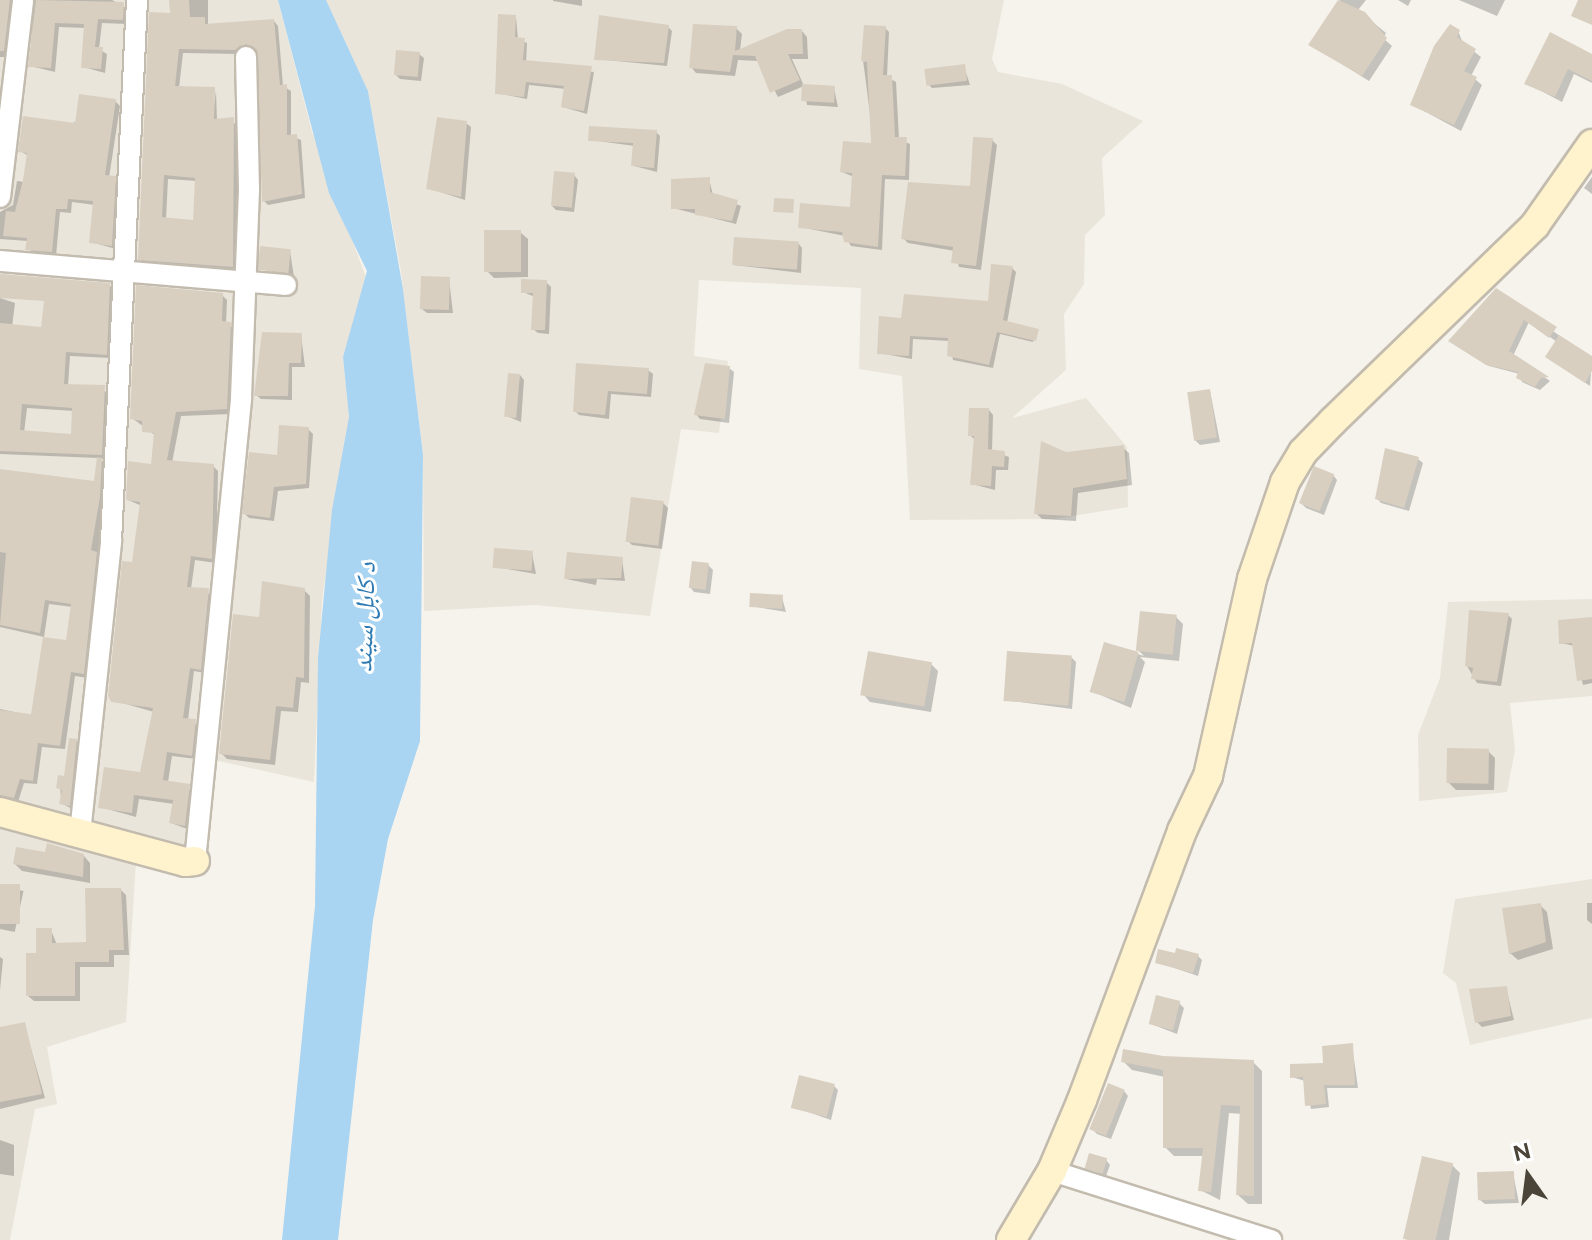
<!DOCTYPE html>
<meta charset="utf-8">
<style>
body{margin:0}
#map{position:relative;width:1592px;height:1240px;overflow:hidden;background:#f6f3ec;font-family:Figtree,"Noto Naskh Arabic",sans-serif}
div>[style]{position:absolute}
.residential>*{inset:0;background:#eae5da}
.water>*{inset:0;background:#a9d4f2}
.shadow>*{inset:0;background:#0003;transform-origin:0 0}
.building>*{inset:0;background:#d8cfc1;transform-origin:0 0}
.roads{filter:drop-shadow(2px 0 #c2bbae) drop-shadow(-2px 0 #c2bbae) drop-shadow(0 2px #c2bbae) drop-shadow(0 -2px #c2bbae)}
.street>*{height:20px;margin:-10px;padding:0 10px;transform-origin:10px;border-radius:10px;background:#fff}
.secondary>*{height:28px;margin:-14px;padding:0 14px;transform-origin:14px;border-radius:14px;background:#fff3cd}
span{translate:-50% -50%;white-space:nowrap;text-align:center;line-height:1.15;-webkit-text-stroke:6px #fff;paint-order:stroke}
.water-label{font-size:26px;color:#2e7ab2;font-style:italic}
.north{position:absolute;left:1488px;top:1136px;width:80px;height:80px;-webkit-text-stroke:6px #fff;paint-order:stroke;rotate:346deg;font-size:22px;font-weight:700;line-height:32px;text-align:center;color:#4b4439}
.north::after{content:'';display:block;margin:auto;width:28px;height:36px;background:#4b4439;clip-path:polygon(50% 0,100% 100%,50% 72%,0 100%)}
</style>
<div id="map">
<div class="residential">
<i style="clip-path:polygon(0 0,278px 0,312px 132px,367px 280px,343px 357px,349px 417px,322px 601px,314px 782px,214px 760px,199px 868px,136px 861px,126px 1022px,47px 1047px,57px 1104px,35px 1109px,10px 1240px,0 1240px)"></i>
<i style="clip-path:polygon(326px 0,1004px 0,992px 59px,998px 72px,1062px 84px,1143px 121px,1102px 158px,1105px 215px,1085px 235px,1084px 284px,1064px 314px,1066px 370px,1012px 418px,1086px 398px,1127px 447px,1128px 507px,1054px 519px,910px 520px,902px 376px,859px 369px,861px 288px,699px 280px,694px 356px,728px 361px,719px 433px,681px 429px,650px 616px,535px 605px,424px 611px,423px 455px,401px 272px,368px 91px)"></i>
<i style="clip-path:polygon(1592px 599px,1592px 696px,1510px 703px,1515px 750px,1507px 792px,1419px 801px,1418px 735px,1440px 678px,1448px 602px)"></i>
<i style="clip-path:polygon(1592px 879px,1592px 1018px,1470px 1045px,1456px 983px,1443px 973px,1455px 899px)"></i>
</div>
<div class="water">
<i style="clip-path:polygon(278px 0,326px 0,368px 91px,403px 289px,423px 455px,420px 741px,388px 839px,373px 920px,338px 1240px,282px 1240px,315px 906px,318px 658px,332px 510px,349px 417px,343px 357px,367px 271px,329px 193px)"></i>
</div>
<div class="shadow">
<i style="clip-path:polygon(0 0,15px 0,10px 57px,0 57px)"></i>
<i style="clip-path:polygon(34px 0,112px 0,128px 9px,127px 24px,102px 23px,99px 49px,107px 54px,105px 73px,83px 67px,86px 28px,59px 27px,55px 72px,30px 66px)"></i>
<i style="clip-path:polygon(evenodd,182px 0,208px 0,208px 26px,274px 21px,278px 26px,283px 86px,291px 91px,291px 136px,301px 140px,305px 198px,268px 205px,264px 201px,259px 52px,252px 48px,241px 54px,183px 53px,179px 88px,215px 90px,211px 129px,216px 91px,217px 121px,238px 124px,236px 271px,144px 263px,140px 259px,172px 15px,182px 0,168px 179px,197px 181px,195px 222px,166px 220px,168px 179px)"></i>
<i style="clip-path:polygon(582px 0,582px 6px,553px 1px,553px 0)"></i>
<i style="clip-path:polygon(1340px 0,1366px 0,1358px 10px,1386px 33px,1383px 38px,1392px 46px,1369px 81px,1310px 44px)"></i>
<i style="clip-path:polygon(1398px 0,1411px 0,1408px 6px)"></i>
<i style="clip-path:polygon(1459px 0,1505px 0,1497px 16px)"></i>
<i style="clip-path:polygon(516px 17px,518px 39px,527px 43px,526px 63px,594px 72px,587px 114px,563px 107px,566px 89px,529px 85px,527px 99px,497px 93px)"></i>
<i style="clip-path:polygon(668px 27px,672px 31px,667px 66px,596px 59px)"></i>
<i style="clip-path:polygon(736px 28px,742px 34px,740px 51px,802px 31px,807px 37px,808px 59px,792px 59px,804px 86px,834px 88px,838px 107px,807px 105px,804px 86px,778px 97px,759px 61px,738px 60px,735px 76px,696px 73px,691px 67px)"></i>
<i style="clip-path:polygon(885px 28px,889px 32px,887px 77px,896px 82px,899px 139px,910px 144px,909px 180px,885px 179px,882px 250px,851px 246px,845px 236px,800px 227px,852px 210px,854px 177px,842px 172px,874px 145px,863px 60px)"></i>
<i style="clip-path:polygon(1458px 31px,1463px 43px,1481px 57px,1471px 76px,1482px 85px,1461px 131px,1413px 105px)"></i>
<i style="clip-path:polygon(419px 54px,424px 58px,421px 81px,400px 79px,395px 74px)"></i>
<i style="clip-path:polygon(1592px 56px,1592px 83px,1574px 74px,1562px 102px,1526px 83px)"></i>
<i style="clip-path:polygon(964px 66px,970px 85px,932px 88px,928px 84px)"></i>
<i style="clip-path:polygon(115px 101px,120px 106px,109px 178px,119px 183px,116px 249px,91px 242px,95px 205px,72px 202px,71px 213px,60px 212px,56px 256px,32px 254px,28px 241px,0 239px,0 212px,13px 205px,17px 181px,25px 182px,29px 156px,20px 151px)"></i>
<i style="clip-path:polygon(466px 123px,471px 127px,465px 200px,428px 188px)"></i>
<i style="clip-path:polygon(656px 132px,660px 136px,657px 172px,634px 166px,635px 146px,590px 140px)"></i>
<i style="clip-path:polygon(992px 140px,997px 145px,981px 270px,959px 267px,955px 251px,908px 243px,903px 238px,972px 188px)"></i>
<i style="clip-path:polygon(574px 175px,578px 180px,574px 212px,556px 210px,552px 206px)"></i>
<i style="clip-path:polygon(1592px 177px,1592px 194px,1584px 188px)"></i>
<i style="clip-path:polygon(709px 179px,713px 195px,741px 206px,736px 224px,673px 208px)"></i>
<i style="clip-path:polygon(520px 232px,528px 239px,528px 277px,494px 278px,487px 271px)"></i>
<i style="clip-path:polygon(798px 243px,802px 248px,801px 273px,734px 265px)"></i>
<i style="clip-path:polygon(290px 251px,294px 277px,261px 269px)"></i>
<i style="clip-path:polygon(1012px 268px,1016px 272px,1007px 323px,1036px 330px,1033px 342px,1000px 334px,993px 368px,953px 360px,950px 341px,913px 339px,912px 359px,879px 353px,903px 320px,990px 303px)"></i>
<i style="clip-path:polygon(449px 279px,453px 313px,427px 313px,422px 309px)"></i>
<i style="clip-path:polygon(546px 282px,551px 287px,549px 334px,538px 333px,533px 329px,535px 297px,523px 292px)"></i>
<i style="clip-path:polygon(evenodd,109px 285px,114px 290px,111px 358px,70px 356px,68px 386px,109px 392px,106px 459px,100px 459px,106px 464px,88px 678px,75px 676px,65px 749px,42px 747px,37px 784px,24px 783px,18px 802px,0 797px,0 709px,33px 716px,68px 642px,73px 607px,49px 604px,44px 637px,0 627px,0 474px,96px 484px,98px 458px,0 454px,0 298px,15px 303px,12px 327px,43px 330px,109px 285px,27px 408px,74px 411px,73px 436px,24px 433px,27px 408px)"></i>
<i style="clip-path:polygon(1497px 291px,1592px 359px,1590px 386px,1547px 357px,1557px 342px,1529px 322px,1513px 356px,1550px 381px,1540px 390px,1522px 382px,1520px 374px,1489px 366px,1455px 345px)"></i>
<i style="clip-path:polygon(222px 295px,227px 300px,226px 324px,235px 329px,231px 414px,181px 416px,172px 463px,213px 466px,218px 471px,216px 563px,195px 560px,191px 589px,213px 595px,205px 673px,194px 671px,188px 720px,200px 726px,197px 759px,172px 756px,168px 782px,194px 791px,190px 830px,171px 823px,174px 804px,139px 799px,136px 817px,100px 807px,142px 775px,154px 712px,112px 700px,142px 506px,128px 500px,153px 466px,156px 436px,132px 418px)"></i>
<i style="clip-path:polygon(301px 335px,305px 367px,292px 367px,292px 400px,261px 399px,256px 395px)"></i>
<i style="clip-path:polygon(578px 365px,648px 370px,653px 374px,651px 397px,611px 394px,609px 419px,579px 415px,575px 411px)"></i>
<i style="clip-path:polygon(729px 368px,734px 372px,729px 423px,700px 419px,696px 414px)"></i>
<i style="clip-path:polygon(520px 375px,524px 380px,521px 422px,507px 416px)"></i>
<i style="clip-path:polygon(1210px 391px,1220px 442px,1200px 445px,1195px 440px)"></i>
<i style="clip-path:polygon(989px 410px,993px 415px,992px 451px,1009px 457px,1008px 470px,996px 470px,995px 490px,972px 484px,976px 441px,970px 435px)"></i>
<i style="clip-path:polygon(308px 429px,313px 434px,309px 488px,278px 491px,274px 521px,249px 518px,245px 514px,279px 457px)"></i>
<i style="clip-path:polygon(1123px 448px,1129px 453px,1132px 485px,1078px 493px,1076px 521px,1042px 519px,1036px 513px,1065px 454px)"></i>
<i style="clip-path:polygon(1418px 459px,1423px 463px,1409px 511px,1381px 503px,1377px 498px)"></i>
<i style="clip-path:polygon(1333px 475px,1337px 480px,1324px 515px,1306px 508px,1302px 504px)"></i>
<i style="clip-path:polygon(663px 503px,668px 508px,662px 549px,632px 545px,628px 541px)"></i>
<i style="clip-path:polygon(532px 553px,536px 574px,495px 567px)"></i>
<i style="clip-path:polygon(622px 559px,625px 581px,597px 579px,596px 585px,566px 579px)"></i>
<i style="clip-path:polygon(708px 565px,713px 570px,710px 594px,694px 592px,690px 587px)"></i>
<i style="clip-path:polygon(304px 590px,310px 596px,309px 683px,301px 682px,298px 712px,281px 711px,275px 765px,227px 759px,221px 753px,260px 619px)"></i>
<i style="clip-path:polygon(782px 597px,786px 612px,751px 606px)"></i>
<i style="clip-path:polygon(1508px 615px,1512px 619px,1501px 686px,1477px 683px,1467px 666px)"></i>
<i style="clip-path:polygon(1176px 617px,1183px 624px,1179px 661px,1140px 657px,1145px 662px,1131px 708px,1091px 691px,1105px 644px,1144px 656px,1138px 650px)"></i>
<i style="clip-path:polygon(1592px 617px,1592px 683px,1583px 685px,1574px 646px,1561px 643px)"></i>
<i style="clip-path:polygon(1072px 658px,1076px 662px,1072px 709px,1005px 700px)"></i>
<i style="clip-path:polygon(931px 664px,938px 671px,931px 712px,870px 702px,863px 694px)"></i>
<i style="clip-path:polygon(76px 740px,81px 745px,74px 810px,61px 803px,60px 777px,66px 778px)"></i>
<i style="clip-path:polygon(1488px 751px,1495px 758px,1494px 790px,1456px 790px,1448px 782px)"></i>
<i style="clip-path:polygon(83px 855px,90px 863px,90px 883px,22px 871px,15px 864px)"></i>
<i style="left:0;top:886px;width:24px;height:42px;rotate:12deg"></i>
<i style="clip-path:polygon(121px 890px,126px 895px,129px 955px,114px 955px,114px 967px,80px 967px,80px 1001px,34px 1001px,28px 996px,51px 930px,57px 945px,88px 944px)"></i>
<i style="clip-path:polygon(1587px 903px,1592px 903px,1592px 924px,1587px 920px)"></i>
<i style="clip-path:polygon(1540px 905px,1547px 912px,1553px 949px,1518px 960px,1510px 953px)"></i>
<i style="clip-path:polygon(1198px 956px,1202px 960px,1198px 976px,1157px 962px)"></i>
<i style="clip-path:polygon(0 957px,3px 959px,0 990px)"></i>
<i style="clip-path:polygon(1506px 988px,1514px 1020px,1482px 1027px,1477px 1022px)"></i>
<i style="clip-path:polygon(1179px 1003px,1184px 1008px,1177px 1034px,1151px 1024px)"></i>
<i style="clip-path:polygon(24px 1024px,45px 1098px,0 1109px,0 1029px)"></i>
<i style="clip-path:polygon(1352px 1045px,1358px 1088px,1327px 1088px,1329px 1107px,1311px 1109px,1305px 1081px,1292px 1077px,1325px 1065px)"></i>
<i style="clip-path:polygon(1163px 1058px,1253px 1062px,1262px 1071px,1262px 1204px,1248px 1204px,1238px 1195px,1242px 1114px,1229px 1113px,1220px 1200px,1200px 1190px,1204px 1156px,1174px 1156px,1165px 1147px,1165px 1077px,1132px 1070px,1123px 1061px)"></i>
<i style="clip-path:polygon(834px 1086px,838px 1090px,831px 1120px,797px 1108px)"></i>
<i style="clip-path:polygon(1124px 1091px,1128px 1096px,1111px 1139px,1097px 1134px,1092px 1129px)"></i>
<i style="clip-path:polygon(0 1140px,14px 1145px,14px 1176px,0 1174px)"></i>
<i style="clip-path:polygon(1106px 1160px,1110px 1165px,1106px 1176px,1087px 1167px)"></i>
<i style="clip-path:polygon(1452px 1165px,1460px 1173px,1449px 1240px,1410px 1240px)"></i>
<i style="clip-path:polygon(1513px 1173px,1519px 1203px,1485px 1204px,1480px 1200px)"></i>
</div>
<div class="building">
<i style="clip-path:polygon(0 0,10px 0,4px 51px,0 51px)"></i>
<i style="clip-path:polygon(36px 0,124px 2px,123px 20px,98px 19px,95px 47px,103px 47px,101px 69px,81px 68px,84px 24px,55px 23px,51px 68px,28px 67px)"></i>
<i style="clip-path:polygon(evenodd,169px 0,189px 0,190px 17px,205px 17px,205px 24px,274px 19px,280px 85px,287px 84px,287px 135px,297px 134px,302px 194px,262px 202px,257px 50px,246px 44px,235px 50px,179px 49px,175px 86px,215px 87px,214px 119px,234px 117px,233px 267px,138px 260px,149px 12px,170px 13px,169px 0,164px 175px,195px 178px,193px 220px,162px 217px,164px 175px)"></i>
<i style="clip-path:polygon(1338px 0,1365px 12px,1387px 38px,1362px 76px,1308px 45px)"></i>
<i style="clip-path:polygon(1578px 0,1592px 0,1592px 25px,1571px 16px)"></i>
<i style="clip-path:polygon(498px 14px,516px 15px,515px 37px,525px 38px,523px 60px,592px 66px,584px 111px,561px 107px,564px 86px,526px 82px,524px 97px,495px 94px)"></i>
<i style="clip-path:polygon(599px 15px,669px 25px,664px 63px,594px 60px)"></i>
<i style="clip-path:polygon(693px 24px,737px 26px,735px 51px,787px 29px,802px 29px,803px 54px,788px 54px,800px 80px,770px 93px,755px 56px,733px 55px,730px 72px,689px 68px)"></i>
<i style="clip-path:polygon(1450px 24px,1460px 30px,1457px 37px,1476px 49px,1464px 71px,1477px 77px,1454px 125px,1410px 105px,1434px 46px)"></i>
<i style="clip-path:polygon(864px 25px,886px 26px,883px 75px,892px 75px,895px 137px,907px 137px,905px 176px,882px 175px,878px 247px,844px 242px,842px 232px,798px 228px,800px 203px,850px 207px,852px 173px,840px 172px,843px 141px,871px 143px,867px 62px,861px 61px)"></i>
<i style="clip-path:polygon(1550px 32px,1592px 54px,1592px 81px,1568px 69px,1555px 97px,1524px 84px)"></i>
<i style="left:396px;top:50px;width:24px;height:25px;rotate:5deg"></i>
<i style="left:965px;top:64px;width:17px;height:41px;rotate:83deg"></i>
<i style="left:802px;top:84px;width:33px;height:17px;rotate:3deg"></i>
<i style="clip-path:polygon(79px 94px,116px 99px,105px 175px,116px 176px,112px 246px,89px 243px,93px 201px,68px 199px,67px 209px,56px 209px,52px 252px,25px 250px,27px 238px,3px 236px,6px 211px,15px 212px,23px 180px,27px 153px,18px 152px,23px 116px,75px 123px)"></i>
<i style="clip-path:polygon(437px 117px,467px 121px,461px 197px,426px 189px)"></i>
<i style="clip-path:polygon(589px 126px,657px 130px,654px 168px,631px 166px,633px 143px,588px 141px)"></i>
<i style="clip-path:polygon(973px 137px,993px 138px,976px 266px,951px 263px,953px 247px,901px 239px,908px 182px,970px 186px)"></i>
<i style="left:554px;top:171px;width:21px;height:35px;rotate:5deg"></i>
<i style="clip-path:polygon(710px 177px,710px 192px,738px 200px,732px 221px,695px 215px,695px 209px,671px 209px,671px 179px)"></i>
<i style="left:774px;top:198px;width:20px;height:14px;rotate:3deg"></i>
<i style="left:484px;top:230px;width:37px;height:42px"></i>
<i style="left:734px;top:237px;width:65px;height:28px;rotate:4deg"></i>
<i style="left:260px;top:246px;width:31px;height:24px;rotate:6deg"></i>
<i style="clip-path:polygon(991px 264px,1013px 266px,1003px 320px,1039px 329px,1036px 341px,997px 332px,989px 365px,947px 356px,948px 338px,910px 336px,909px 356px,877px 354px,879px 316px,901px 318px,904px 294px,988px 301px)"></i>
<i style="clip-path:polygon(evenodd,0 274px,110px 283px,107px 355px,66px 352px,64px 384px,105px 385px,102px 455px,0 451px,0 323px,41px 327px,44px 301px,0 298px,0 274px,22px 404px,72px 408px,71px 434px,20px 430px,22px 404px)"></i>
<i style="left:421px;top:276px;width:29px;height:33px;rotate:2deg"></i>
<i style="clip-path:polygon(521px 279px,547px 280px,545px 330px,531px 330px,533px 293px,521px 293px)"></i>
<i style="clip-path:polygon(136px 285px,223px 293px,222px 321px,231px 322px,227px 409px,176px 412px,167px 460px,214px 464px,212px 559px,191px 556px,187px 587px,209px 588px,201px 670px,190px 668px,183px 718px,196px 719px,192px 756px,167px 752px,163px 780px,190px 784px,185px 826px,169px 823px,173px 800px,134px 795px,132px 813px,98px 808px,104px 767px,140px 772px,153px 708px,111px 702px,108px 696px,122px 561px,132px 562px,140px 502px,126px 500px,128px 461px,151px 464px,154px 433px,142px 432px,142px 421px,130px 419px)"></i>
<i style="clip-path:polygon(1496px 288px,1557px 327px,1549px 338px,1524px 320px,1509px 351px,1549px 377px,1541px 378px,1535px 387px,1516px 378px,1518px 372px,1486px 365px,1448px 341px)"></i>
<i style="clip-path:polygon(262px 332px,302px 333px,301px 363px,289px 363px,288px 396px,254px 396px)"></i>
<i style="clip-path:polygon(1559px 335px,1592px 356px,1592px 371px,1585px 383px,1545px 357px)"></i>
<i style="clip-path:polygon(576px 363px,649px 368px,647px 394px,608px 391px,605px 415px,573px 412px)"></i>
<i style="clip-path:polygon(705px 363px,730px 366px,725px 419px,694px 415px)"></i>
<i style="left:508px;top:373px;width:12px;height:44px;rotate:5deg"></i>
<i style="left:1210px;top:389px;width:49px;height:23px;rotate:82deg"></i>
<i style="clip-path:polygon(969px 408px,989px 408px,988px 449px,1005px 451px,1004px 467px,992px 466px,991px 486px,970px 485px,974px 436px,968px 436px)"></i>
<i style="clip-path:polygon(279px 425px,309px 427px,306px 484px,274px 487px,270px 518px,242px 514px,249px 452px,277px 455px)"></i>
<i style="clip-path:polygon(1041px 441px,1066px 452px,1124px 445px,1127px 479px,1073px 488px,1071px 516px,1034px 514px)"></i>
<i style="clip-path:polygon(1385px 448px,1419px 457px,1404px 508px,1375px 499px)"></i>
<i style="clip-path:polygon(97px 457px,102px 458px,100px 497px,91px 550px,97px 552px,84px 674px,71px 672px,60px 746px,38px 743px,33px 781px,20px 779px,14px 798px,0 795px,0 710px,31px 714px,43px 637px,66px 640px,71px 604px,45px 600px,40px 633px,0 625px,6px 553px,0 552px,0 469px,94px 481px)"></i>
<i style="left:1314px;top:466px;width:22px;height:40px;rotate:22deg"></i>
<i style="left:631px;top:497px;width:33px;height:45px;rotate:7deg"></i>
<i style="left:494px;top:548px;width:39px;height:20px;rotate:4deg"></i>
<i style="clip-path:polygon(567px 552px,623px 557px,621px 578px,564px 579px)"></i>
<i style="left:692px;top:561px;width:17px;height:27px;rotate:7deg"></i>
<i style="clip-path:polygon(262px 581px,305px 588px,304px 678px,296px 677px,293px 708px,276px 706px,270px 760px,219px 754px,233px 614px,259px 617px)"></i>
<i style="left:750px;top:593px;width:33px;height:14px;rotate:3deg"></i>
<i style="clip-path:polygon(1469px 610px,1509px 613px,1497px 682px,1471px 679px,1473px 668px,1465px 666px)"></i>
<i style="left:1140px;top:611px;width:37px;height:40px;rotate:6deg"></i>
<i style="clip-path:polygon(1592px 617px,1592px 679px,1577px 681px,1572px 643px,1559px 644px,1558px 620px)"></i>
<i style="left:1104px;top:642px;width:36px;height:52px;rotate:16deg"></i>
<i style="left:868px;top:651px;width:65px;height:45px;rotate:10deg"></i>
<i style="left:1007px;top:651px;width:65px;height:50px;rotate:4deg"></i>
<i style="clip-path:polygon(69px 738px,77px 739px,70px 806px,59px 804px,62px 790px,56px 788px,58px 775px,64px 776px)"></i>
<i style="left:1447px;top:748px;width:42px;height:35px;rotate:1deg"></i>
<i style="clip-path:polygon(47px 843px,84px 854px,83px 877px,13px 864px,16px 847px,45px 852px)"></i>
<i style="left:0;top:884px;width:20px;height:40px"></i>
<i style="clip-path:polygon(85px 888px,121px 888px,124px 950px,109px 950px,109px 962px,75px 962px,75px 996px,26px 996px,26px 953px,36px 953px,36px 928px,52px 928px,52px 943px,86px 942px)"></i>
<i style="clip-path:polygon(1541px 903px,1546px 942px,1509px 954px,1502px 908px)"></i>
<i style="clip-path:polygon(1176px 948px,1199px 954px,1193px 973px,1155px 963px,1158px 949px,1175px 953px)"></i>
<i style="clip-path:polygon(1507px 986px,1511px 1016px,1475px 1023px,1469px 989px)"></i>
<i style="left:1156px;top:995px;width:25px;height:30px;rotate:14deg"></i>
<i style="clip-path:polygon(25px 1022px,42px 1094px,0 1102px,0 1027px)"></i>
<i style="clip-path:polygon(1353px 1043px,1355px 1085px,1324px 1085px,1326px 1104px,1305px 1106px,1303px 1077px,1290px 1078px,1290px 1064px,1323px 1063px,1322px 1046px)"></i>
<i style="clip-path:polygon(1123px 1049px,1163px 1056px,1254px 1060px,1254px 1196px,1236px 1195px,1240px 1106px,1221px 1105px,1211px 1192px,1198px 1191px,1203px 1148px,1163px 1148px,1163px 1070px,1121px 1062px)"></i>
<i style="left:799px;top:1075px;width:37px;height:34px;rotate:14deg"></i>
<i style="left:1108px;top:1083px;width:18px;height:50px;rotate:22deg"></i>
<i style="left:1089px;top:1153px;width:19px;height:16px;rotate:16deg"></i>
<i style="left:1422px;top:1156px;width:32px;height:85px;rotate:13deg"></i>
<i style="left:1514px;top:1171px;width:28px;height:37px;rotate:88deg"></i>
</div>
<div class="roads">
<div class="street">
<i style="left:0;top:197px;width:198px;rotate:-83.3deg"></i>
<i style="left:0;top:261px;width:287px;rotate:4.8deg"></i>
<i style="left:80px;top:833px;width:294px;rotate:-83.9deg"></i>
<i style="left:111px;top:541px;width:542px;rotate:-87.25deg"></i>
<i style="left:195px;top:861px;width:465px;rotate:-84.3deg"></i>
<i style="left:241px;top:398px;width:209px;rotate:-87.8deg"></i>
<i style="left:249px;top:189px;width:132px;rotate:-91.3deg"></i>
<i style="left:1052px;top:1171px;width:230px;rotate:17.5deg"></i>
</div>
<div class="secondary">
<i style="left:0;top:812px;width:192px;rotate:15.1deg"></i>
<i style="left:185px;top:862px;width:10px;rotate:-6deg"></i>
<i style="left:1011px;top:1240px;width:80px;rotate:-59.3deg"></i>
<i style="left:1052px;top:1171px;width:77px;rotate:-67.1deg"></i>
<i style="left:1082px;top:1100px;width:287px;rotate:-69.6deg"></i>
<i style="left:1182px;top:831px;width:61px;rotate:-64.7deg"></i>
<i style="left:1208px;top:776px;width:202px;rotate:-77.4deg"></i>
<i style="left:1252px;top:579px;width:102px;rotate:-71.2deg"></i>
<i style="left:1285px;top:482px;width:35px;rotate:-59deg"></i>
<i style="left:1303px;top:452px;width:43px;rotate:-45.9deg"></i>
<i style="left:1333px;top:421px;width:281px;rotate:-44.1deg"></i>
<i style="left:1535px;top:225px;width:99px;rotate:-54.9deg"></i>
</div>
</div>
<div class="water-label">
<span style="left:365px;top:617px;rotate:-88deg">د کابل سيند</span>
</div>
<div class="north">N</div>
</div>
